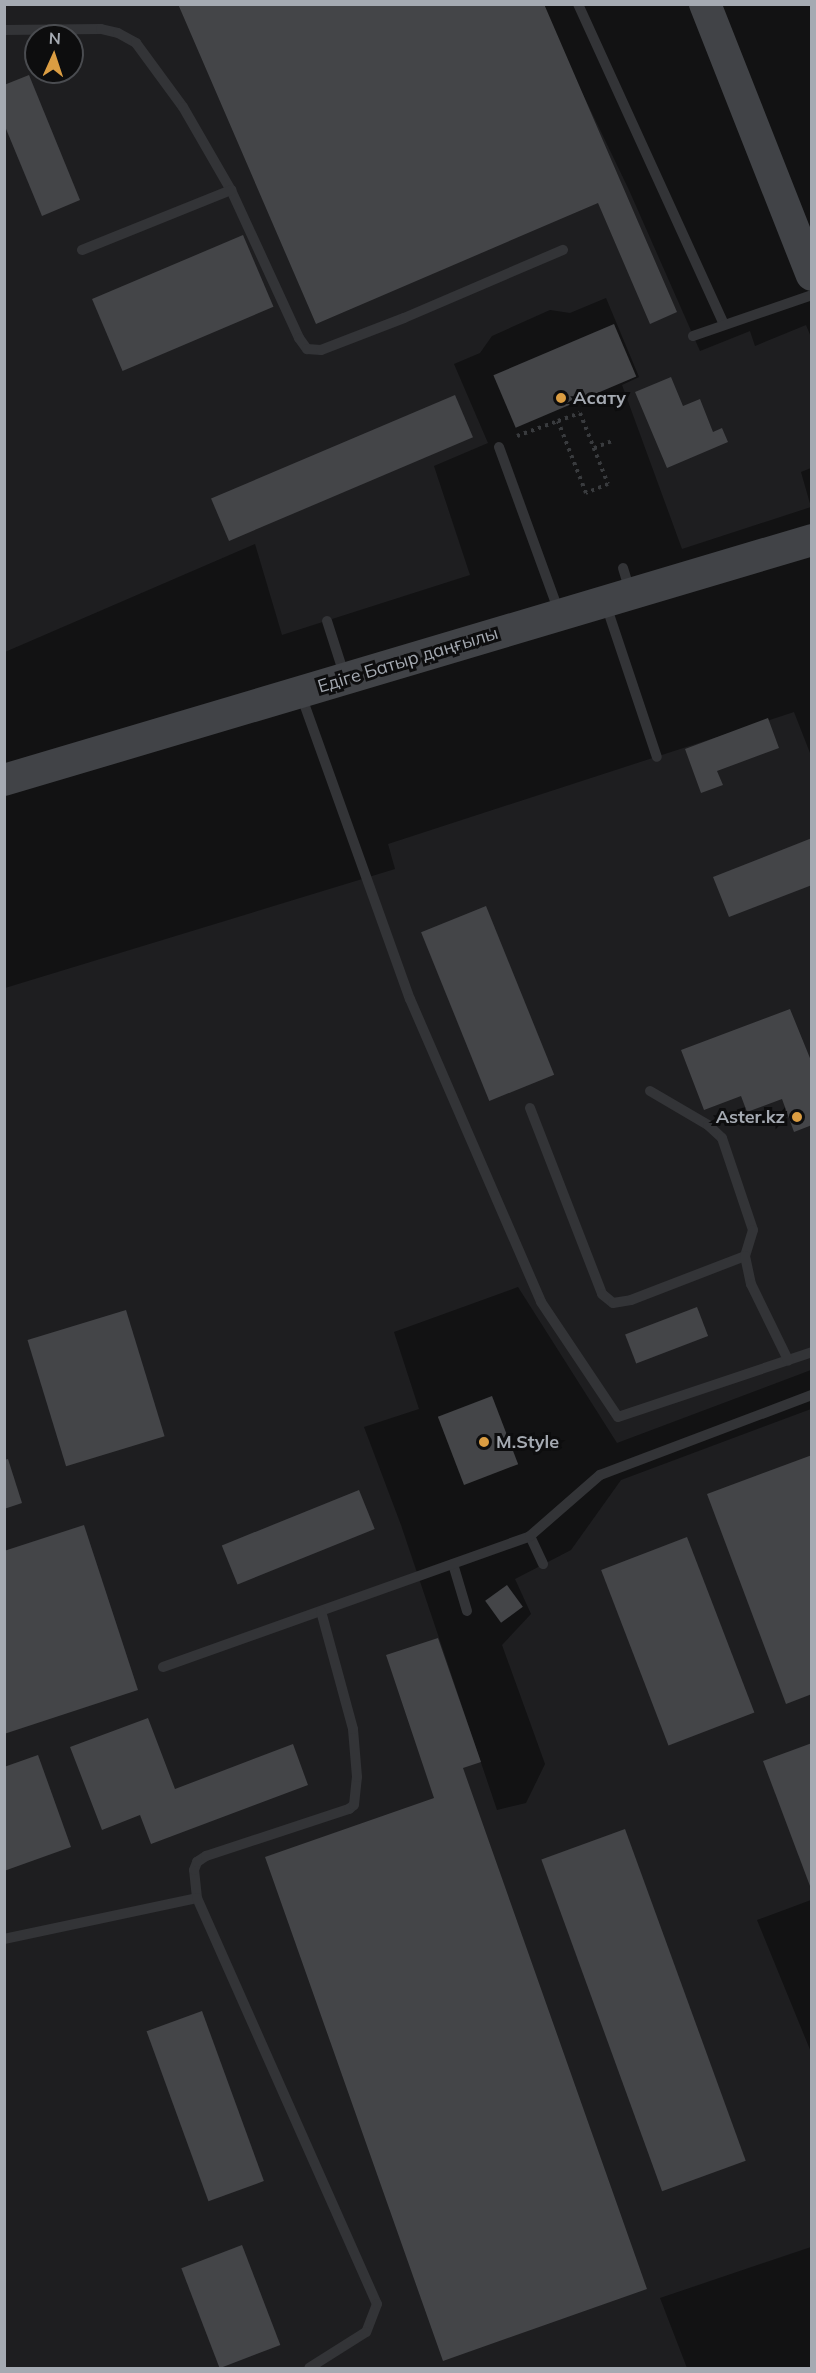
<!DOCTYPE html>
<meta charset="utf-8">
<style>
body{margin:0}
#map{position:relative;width:816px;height:2373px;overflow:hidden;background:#121213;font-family:Mulish,sans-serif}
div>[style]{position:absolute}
.built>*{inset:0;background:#1e1e20}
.building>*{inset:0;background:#444548;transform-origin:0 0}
.path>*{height:4px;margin-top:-2px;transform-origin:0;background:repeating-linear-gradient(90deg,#393b3e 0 3px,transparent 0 7.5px)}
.lane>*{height:10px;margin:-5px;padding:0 5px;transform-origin:5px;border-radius:5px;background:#333437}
.secondary>*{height:32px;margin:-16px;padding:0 16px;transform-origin:16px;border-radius:16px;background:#414347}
.dots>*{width:16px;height:16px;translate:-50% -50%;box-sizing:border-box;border:3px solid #0d0d0e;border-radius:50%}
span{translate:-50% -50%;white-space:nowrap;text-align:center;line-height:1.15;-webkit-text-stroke:6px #0d0d0e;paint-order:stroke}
.poi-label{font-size:18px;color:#a5aab2;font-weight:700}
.left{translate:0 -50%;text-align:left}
.right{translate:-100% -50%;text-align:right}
.street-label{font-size:18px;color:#a5aab2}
.frame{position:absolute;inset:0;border:6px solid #a5aab2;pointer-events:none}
.north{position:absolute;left:24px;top:24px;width:60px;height:60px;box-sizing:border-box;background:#0d0d0e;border:2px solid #4a4c50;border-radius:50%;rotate:3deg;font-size:16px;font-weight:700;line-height:24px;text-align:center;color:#a5aab2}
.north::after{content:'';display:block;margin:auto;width:21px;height:27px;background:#db9d42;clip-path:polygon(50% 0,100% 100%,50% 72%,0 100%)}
</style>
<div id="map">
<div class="built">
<i style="clip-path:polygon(evenodd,5px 5px,540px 5px,629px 190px,700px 351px,750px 331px,755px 346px,806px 325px,811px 337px,811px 468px,801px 472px,811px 507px,682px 549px,622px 385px,639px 377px,606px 298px,570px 313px,550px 310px,492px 336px,480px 353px,454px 364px,488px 443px,434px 466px,470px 575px,282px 635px,255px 544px,5px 652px,5px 5px,36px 36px,72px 36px,72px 72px,36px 72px,36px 36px)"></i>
<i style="clip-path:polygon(794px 712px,812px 758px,811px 1370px,617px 1443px,518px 1287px,394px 1332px,419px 1409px,364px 1427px,401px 1525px,497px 1810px,526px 1803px,545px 1764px,502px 1645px,531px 1614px,515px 1579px,571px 1550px,621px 1480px,811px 1409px,811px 1900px,757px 1920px,811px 2052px,811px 2247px,660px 2298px,687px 2368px,5px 2368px,5px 988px,395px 869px,388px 844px)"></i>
</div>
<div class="building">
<i style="clip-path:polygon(178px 4px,544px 4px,677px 312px,650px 324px,598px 203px,316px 324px)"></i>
<i style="clip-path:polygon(29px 75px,80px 200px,42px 216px,4px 124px,4px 85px)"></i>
<i style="left:243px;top:235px;width:78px;height:164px;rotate:67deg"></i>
<i style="left:614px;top:324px;width:57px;height:131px;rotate:67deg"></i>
<i style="clip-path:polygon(671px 377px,683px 406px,700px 399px,713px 432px,722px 428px,728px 442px,667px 468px,635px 392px)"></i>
<i style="left:455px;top:395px;width:46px;height:265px;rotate:67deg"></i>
<i style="clip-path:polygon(768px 718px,779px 748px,717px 771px,723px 785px,701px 793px,685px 749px)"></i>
<i style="clip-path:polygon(812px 838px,812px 885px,729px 917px,713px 877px)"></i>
<i style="left:486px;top:906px;width:182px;height:70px;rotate:68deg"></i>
<i style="clip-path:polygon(790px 1009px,812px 1063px,812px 1125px,794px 1132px,782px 1099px,747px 1112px,741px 1096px,704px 1110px,681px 1050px)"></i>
<i style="left:697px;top:1307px;width:31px;height:77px;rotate:69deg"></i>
<i style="left:126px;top:1310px;width:132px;height:103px;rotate:73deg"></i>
<i style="left:492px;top:1396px;width:73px;height:58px;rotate:69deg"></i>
<i style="clip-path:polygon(812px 1455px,812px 1694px,786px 1704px,707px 1494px)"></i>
<i style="clip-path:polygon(8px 1459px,22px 1503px,4px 1509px,4px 1460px)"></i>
<i style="left:359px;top:1490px;width:42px;height:148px;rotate:68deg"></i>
<i style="clip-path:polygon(84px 1525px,138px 1690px,4px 1734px,4px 1551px)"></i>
<i style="left:687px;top:1537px;width:188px;height:92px;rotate:69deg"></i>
<i style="left:507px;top:1585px;width:27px;height:27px;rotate:54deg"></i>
<i style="clip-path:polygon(438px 1638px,481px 1762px,463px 1768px,647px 2289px,443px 2361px,265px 1857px,434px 1798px,386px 1655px)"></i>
<i style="clip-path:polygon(148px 1718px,175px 1789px,293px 1744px,308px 1785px,151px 1844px,140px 1815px,102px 1830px,70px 1747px)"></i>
<i style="clip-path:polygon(812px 1743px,812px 1886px,810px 1886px,763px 1761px)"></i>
<i style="clip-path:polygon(38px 1755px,71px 1847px,4px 1871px,4px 1767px)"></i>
<i style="left:625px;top:1829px;width:353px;height:89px;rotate:70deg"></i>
<i style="left:202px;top:2011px;width:181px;height:59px;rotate:70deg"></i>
<i style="left:242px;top:2245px;width:107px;height:65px;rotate:69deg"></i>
</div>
<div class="path">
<i style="left:580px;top:413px;width:76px;rotate:68.5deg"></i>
<i style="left:608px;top:484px;width:24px;rotate:158deg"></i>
<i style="left:586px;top:493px;width:77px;rotate:-111.3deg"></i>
<i style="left:558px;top:421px;width:23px;rotate:-20deg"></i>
<i style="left:517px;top:436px;width:44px;rotate:-20.1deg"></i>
<i style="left:594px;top:448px;width:19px;rotate:-21deg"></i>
</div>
<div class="lane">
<i style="left:578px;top:4px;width:352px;rotate:65.5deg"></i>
<i style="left:4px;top:30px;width:97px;rotate:-0.6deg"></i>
<i style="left:101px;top:29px;width:17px;rotate:13deg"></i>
<i style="left:118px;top:33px;width:21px;rotate:29deg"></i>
<i style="left:136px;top:43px;width:79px;rotate:53.7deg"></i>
<i style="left:183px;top:107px;width:96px;rotate:60deg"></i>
<i style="left:231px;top:190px;width:163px;rotate:65.3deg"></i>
<i style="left:299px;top:338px;width:14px;rotate:54deg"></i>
<i style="left:307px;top:349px;width:14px;rotate:4deg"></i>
<i style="left:321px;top:350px;width:89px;rotate:-21.1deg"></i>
<i style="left:404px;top:318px;width:173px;rotate:-23.2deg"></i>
<i style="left:82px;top:250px;width:161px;rotate:-21.9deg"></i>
<i style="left:693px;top:336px;width:126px;rotate:-19deg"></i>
<i style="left:499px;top:447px;width:176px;rotate:70deg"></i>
<i style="left:623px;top:568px;width:24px;rotate:73deg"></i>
<i style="left:606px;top:605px;width:160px;rotate:71.5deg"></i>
<i style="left:327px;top:621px;width:59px;rotate:72.2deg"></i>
<i style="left:301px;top:695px;width:323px;rotate:70.3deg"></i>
<i style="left:410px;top:999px;width:330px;rotate:66.6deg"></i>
<i style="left:541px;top:1302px;width:138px;rotate:56.2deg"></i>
<i style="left:618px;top:1417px;width:205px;rotate:-18.5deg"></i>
<i style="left:650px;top:1091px;width:67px;rotate:30.4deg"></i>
<i style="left:708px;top:1125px;width:19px;rotate:43deg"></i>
<i style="left:722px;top:1138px;width:97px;rotate:71.4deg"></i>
<i style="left:753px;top:1230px;width:27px;rotate:107deg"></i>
<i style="left:530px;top:1108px;width:199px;rotate:68.8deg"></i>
<i style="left:602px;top:1294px;width:14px;rotate:39deg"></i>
<i style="left:613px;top:1303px;width:18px;rotate:-9deg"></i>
<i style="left:631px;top:1300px;width:122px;rotate:-21.1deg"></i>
<i style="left:745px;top:1256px;width:29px;rotate:78deg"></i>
<i style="left:751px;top:1284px;width:85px;rotate:64deg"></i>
<i style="left:530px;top:1536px;width:31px;rotate:65deg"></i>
<i style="left:453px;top:1564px;width:49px;rotate:73.4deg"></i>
<i style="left:163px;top:1667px;width:390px;rotate:-19.6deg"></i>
<i style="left:530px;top:1536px;width:93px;rotate:-41.1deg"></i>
<i style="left:600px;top:1475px;width:227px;rotate:-20.7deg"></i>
<i style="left:197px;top:1898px;width:28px;rotate:-96deg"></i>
<i style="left:194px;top:1870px;width:9px;rotate:-69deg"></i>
<i style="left:197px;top:1862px;width:11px;rotate:-34deg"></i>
<i style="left:206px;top:1856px;width:151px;rotate:-18.2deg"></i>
<i style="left:349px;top:1809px;width:6px;rotate:-39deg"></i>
<i style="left:354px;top:1805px;width:28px;rotate:-84deg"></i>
<i style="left:357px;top:1777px;width:48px;rotate:-94.8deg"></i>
<i style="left:353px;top:1729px;width:122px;rotate:-105.2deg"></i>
<i style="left:4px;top:1939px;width:197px;rotate:-12deg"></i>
<i style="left:197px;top:1898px;width:444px;rotate:66.1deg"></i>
<i style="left:377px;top:2304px;width:30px;rotate:111deg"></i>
<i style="left:366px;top:2332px;width:67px;rotate:147.7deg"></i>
</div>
<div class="secondary">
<i style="left:705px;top:4px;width:291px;rotate:68.5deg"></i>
<i style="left:4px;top:780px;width:843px;rotate:-16.54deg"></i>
</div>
<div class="dots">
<i style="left:561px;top:398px;background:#db9d42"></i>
<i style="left:797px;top:1117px;background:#db9d42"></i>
<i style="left:484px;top:1442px;background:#db9d42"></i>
</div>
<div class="poi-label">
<span class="left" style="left:573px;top:398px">Асату</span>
<span class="right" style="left:785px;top:1117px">Aster.kz</span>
<span class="left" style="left:496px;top:1442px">M.Style</span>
</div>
<div class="street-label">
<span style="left:408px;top:660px;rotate:-17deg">Едіге Батыр даңғылы</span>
</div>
<div class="frame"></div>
<div class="north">N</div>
</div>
